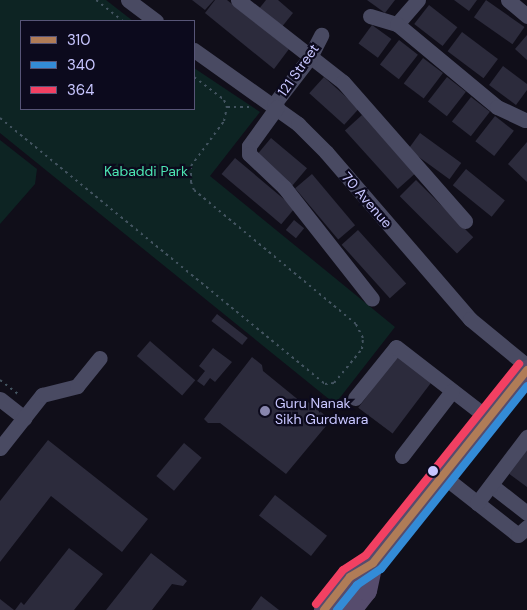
<!DOCTYPE html>
<style>
body{margin:0}
#map{position:relative;width:527px;height:610px;overflow:hidden;background:#100e19;font-family:"DM Sans",sans-serif}
div>[style]{position:absolute}
.green>*{inset:0;background:#0d2423}
.building>*{inset:0;background:#2c2b3c;transform-origin:0 0}
.path>*{height:2px;margin-top:-1px;transform-origin:0;background:repeating-linear-gradient(90deg,#435460 0 2.5px,transparent 0 6.5px)}
.minor>*{height:15px;margin:-7.5px;padding:0 7.5px;transform-origin:7.5px;border-radius:7.5px;background:#494a62}
.major>*{height:20px;margin:-10px;padding:0 10px;transform-origin:10px;border-radius:10px;background:#564c6d}
.bus-1>*{height:8px;margin:-4px;padding:0 4px;transform-origin:4px;border-radius:4px;background:#b07c57}
.bus-2>*{height:8px;margin:-4px;padding:0 4px;transform-origin:4px;border-radius:4px;background:#338bd7}
.bus-3>*{height:8px;margin:-4px;padding:0 4px;transform-origin:4px;border-radius:4px;background:#f24062}
.dots>*{width:14px;height:14px;translate:-50% -50%;box-sizing:border-box;border:2px solid #0c0a1d;border-radius:50%}
span{translate:-50% -50%;white-space:nowrap;text-align:center;line-height:1.15;-webkit-text-stroke:4.5px #0c0a1d;paint-order:stroke}
.street-label{font-size:14px;color:#c8c6ff}
.park-label{font-size:14px;color:#4ce5b2}
.poi-label{font-size:14px;color:#c8c6ff}
.left{translate:0 -50%;text-align:left}
.legend{position:absolute;left:20px;top:20px;width:175px;height:90px;box-sizing:border-box;background:#0c0a1d;border:1px solid #575577;margin:0;padding:6px 9px;list-style:none;font-size:15px;color:#c8c6ff}
.legend li{display:flex;align-items:center;gap:10px;height:25px}
.legend b{width:25px;border:1px solid #575577}
</style>
<div id="map">
<div class="green">
<i style="clip-path:polygon(0 0,106px 0,133px 21px,21px 21px,21px 109px,194px 109px,194px 68px,260px 112px,210px 176px,395px 327px,335px 404px,0 133px)"></i>
<i style="clip-path:polygon(0 140px,37px 169px,35px 184px,0 224px)"></i>
</div>
<div class="building">
<i style="clip-path:polygon(192px 0,214px 0,205px 10px)"></i>
<i style="clip-path:polygon(215px 0,227px 0,289px 49px,274px 69px,205px 13px)"></i>
<i style="clip-path:polygon(266px 0,278px 0,293px 13px,281px 28px,258px 10px)"></i>
<i style="clip-path:polygon(367px 0,395px 0,385px 13px)"></i>
<i style="clip-path:polygon(454px 0,477px 0,469px 11px)"></i>
<i style="left:486px;top:0;width:47px;height:21px;rotate:35deg"></i>
<i style="left:429px;top:5px;width:36px;height:24px;rotate:38deg"></i>
<i style="left:372px;top:25px;width:24px;height:23px;rotate:36deg"></i>
<i style="left:462px;top:32px;width:45px;height:24px;rotate:37deg"></i>
<i style="clip-path:polygon(527px 35px,527px 60px,515px 49px)"></i>
<i style="left:399px;top:40px;width:24px;height:31px;rotate:38deg"></i>
<i style="left:423px;top:58px;width:25px;height:32px;rotate:37deg"></i>
<i style="clip-path:polygon(503px 66px,527px 84px,527px 90px,516px 105px,489px 85px)"></i>
<i style="left:324px;top:77px;width:47px;height:22px;rotate:42deg"></i>
<i style="left:447px;top:77px;width:24px;height:31px;rotate:38deg"></i>
<i style="left:471px;top:97px;width:24px;height:31px;rotate:38deg"></i>
<i style="left:362px;top:115px;width:79px;height:23px;rotate:48deg"></i>
<i style="left:495px;top:116px;width:24px;height:32px;rotate:38deg"></i>
<i style="left:420px;top:133px;width:51px;height:20px;rotate:36deg"></i>
<i style="left:271px;top:138px;width:47px;height:24px;rotate:40deg"></i>
<i style="clip-path:polygon(527px 142px,527px 182px,508px 164px)"></i>
<i style="left:235px;top:158px;width:78px;height:21px;rotate:40deg"></i>
<i style="left:466px;top:169px;width:50px;height:21px;rotate:39deg"></i>
<i style="left:312px;top:174px;width:67px;height:22px;rotate:50deg"></i>
<i style="left:416px;top:180px;width:81px;height:23px;rotate:45deg"></i>
<i style="left:294px;top:220px;width:13px;height:13px;rotate:39deg"></i>
<i style="left:358px;top:230px;width:72px;height:22px;rotate:48deg"></i>
<i style="left:217px;top:314px;width:39px;height:9px;rotate:38deg"></i>
<i style="left:150px;top:341px;width:60px;height:20px;rotate:41deg"></i>
<i style="clip-path:polygon(213px 348px,232px 362px,215px 382px,210px 378px,204px 386px,197px 381px,205px 371px,199px 366px)"></i>
<i style="left:398px;top:355px;width:43px;height:66px;rotate:37deg"></i>
<i style="clip-path:polygon(252px 357px,262px 365px,263px 371px,301px 402px,308px 402px,331px 420px,286px 474px,220px 423px,208px 423px,204px 419px)"></i>
<i style="clip-path:polygon(48px 440px,148px 519px,122px 552px,51px 496px,0 562px,0 501px)"></i>
<i style="left:184px;top:443px;width:23px;height:43px;rotate:40deg"></i>
<i style="clip-path:polygon(527px 447px,527px 487px,508px 473px)"></i>
<i style="left:275px;top:495px;width:66px;height:26px;rotate:38deg"></i>
<i style="clip-path:polygon(69px 548px,103px 574px,74px 610px,15px 610px,21px 602px,24px 605px)"></i>
<i style="clip-path:polygon(151px 553px,187px 581px,183px 586px,172px 584px,152px 610px,106px 610px)"></i>
<i style="clip-path:polygon(261px 596px,279px 610px,251px 610px)"></i>
<i style="clip-path:polygon(0 599px,14px 610px,0 610px)"></i>
</div>
<div class="path">
<i style="left:96px;top:0;width:34px;rotate:38deg"></i>
<i style="left:194px;top:77px;width:38px;rotate:37deg"></i>
<i style="left:224px;top:100px;width:8px;rotate:67deg"></i>
<i style="left:227px;top:107px;width:22px"></i>
<i style="left:0;top:118px;width:420px;rotate:39.3deg"></i>
<i style="left:325px;top:384px;width:9px;rotate:-6deg"></i>
<i style="left:334px;top:383px;width:44px;rotate:-50.5deg"></i>
<i style="left:362px;top:349px;width:11px;rotate:-85deg"></i>
<i style="left:363px;top:338px;width:16px;rotate:-117deg"></i>
<i style="left:356px;top:324px;width:210px;rotate:-140.4deg"></i>
<i style="left:194px;top:190px;width:9px;rotate:-111deg"></i>
<i style="left:191px;top:182px;width:16px;rotate:-90deg"></i>
<i style="left:191px;top:166px;width:56px;rotate:-53.7deg"></i>
<i style="left:224px;top:121px;width:14px;rotate:-78deg"></i>
<i style="left:0;top:380px;width:23px;rotate:38deg"></i>
</div>
<div class="minor">
<i style="left:128px;top:0;width:35px;rotate:37deg"></i>
<i style="left:238px;top:0;width:133px;rotate:38deg"></i>
<i style="left:343px;top:82px;width:185px;rotate:48.7deg"></i>
<i style="left:508px;top:0;width:25px;rotate:40deg"></i>
<i style="left:370px;top:16px;width:28px;rotate:17deg"></i>
<i style="left:397px;top:24px;width:32px;rotate:-49deg"></i>
<i style="left:397px;top:24px;width:130px;rotate:39.7deg"></i>
<i style="left:497px;top:107px;width:31px;rotate:25deg"></i>
<i style="left:194px;top:50px;width:128px;rotate:35.4deg"></i>
<i style="left:298px;top:124px;width:40px;rotate:45deg"></i>
<i style="left:326px;top:152px;width:221px;rotate:49.2deg"></i>
<i style="left:470px;top:319px;width:74px;rotate:39.5deg"></i>
<i style="left:274px;top:104px;width:59px;rotate:-52.5deg"></i>
<i style="left:310px;top:57px;width:25px;rotate:-63deg"></i>
<i style="left:277px;top:107px;width:48px;rotate:125.7deg"></i>
<i style="left:249px;top:146px;width:8px;rotate:90deg"></i>
<i style="left:249px;top:154px;width:48px;rotate:43.3deg"></i>
<i style="left:284px;top:187px;width:142px;rotate:51.8deg"></i>
<i style="left:355px;top:398px;width:65px;rotate:-51.2deg"></i>
<i style="left:396px;top:347px;width:116px;rotate:37.7deg"></i>
<i style="left:0;top:399px;width:31px;rotate:38deg"></i>
<i style="left:0;top:448px;width:68px;rotate:-51.6deg"></i>
<i style="left:42px;top:395px;width:36px;rotate:-14deg"></i>
<i style="left:77px;top:386px;width:36px;rotate:-51deg"></i>
<i style="left:402px;top:456px;width:82px;rotate:-52.4deg"></i>
<i style="left:443px;top:476px;width:95px;rotate:38.2deg"></i>
<i style="left:518px;top:535px;width:12px;rotate:-42deg"></i>
<i style="left:491px;top:485px;width:46px;rotate:37.9deg"></i>
<i style="left:477px;top:503px;width:83px;rotate:-52.9deg"></i>
</div>
<div class="major">
<i style="left:324px;top:610px;width:42px;rotate:-51.8deg"></i>
<i style="left:350px;top:577px;width:27px;rotate:-31deg"></i>
<i style="left:373px;top:563px;width:247px;rotate:-51.4deg"></i>
<i style="left:352px;top:610px;width:24px;rotate:-52deg"></i>
<i style="left:367px;top:591px;width:29px;rotate:-78deg"></i>
</div>
<div class="bus-1">
<i style="left:324px;top:610px;width:42px;rotate:-51.8deg"></i>
<i style="left:350px;top:577px;width:27px;rotate:-31deg"></i>
<i style="left:373px;top:563px;width:247px;rotate:-51.4deg"></i>
</div>
<div class="bus-2">
<i style="left:337px;top:610px;width:32px;rotate:-51deg"></i>
<i style="left:357px;top:585px;width:29px;rotate:-34deg"></i>
<i style="left:381px;top:569px;width:234px;rotate:-51.4deg"></i>
</div>
<div class="bus-3">
<i style="left:316px;top:604px;width:43px;rotate:-51.5deg"></i>
<i style="left:343px;top:570px;width:27px;rotate:-33deg"></i>
<i style="left:366px;top:555px;width:245px;rotate:-51.3deg"></i>
</div>
<div class="dots">
<i style="left:265px;top:411px;background:#8886ae"></i>
<i style="left:433px;top:471px;background:#c8c6ff"></i>
</div>
<div class="street-label">
<span style="left:298px;top:70px;rotate:-55deg">121 Street</span>
<span style="left:367px;top:200px;rotate:49deg">70 Avenue</span>
</div>
<div class="park-label">
<span style="left:146px;top:171px">Kabaddi Park</span>
</div>
<div class="poi-label">
<span class="left" style="left:275px;top:411px">Guru Nanak<br>Sikh Gurdwara</span>
</div>
<ul class="legend">
<li><b style="height:6px;background:#b07c57"></b>310</li>
<li><b style="height:6px;background:#338bd7"></b>340</li>
<li><b style="height:6px;background:#f24062"></b>364</li>
</ul>
</div>
